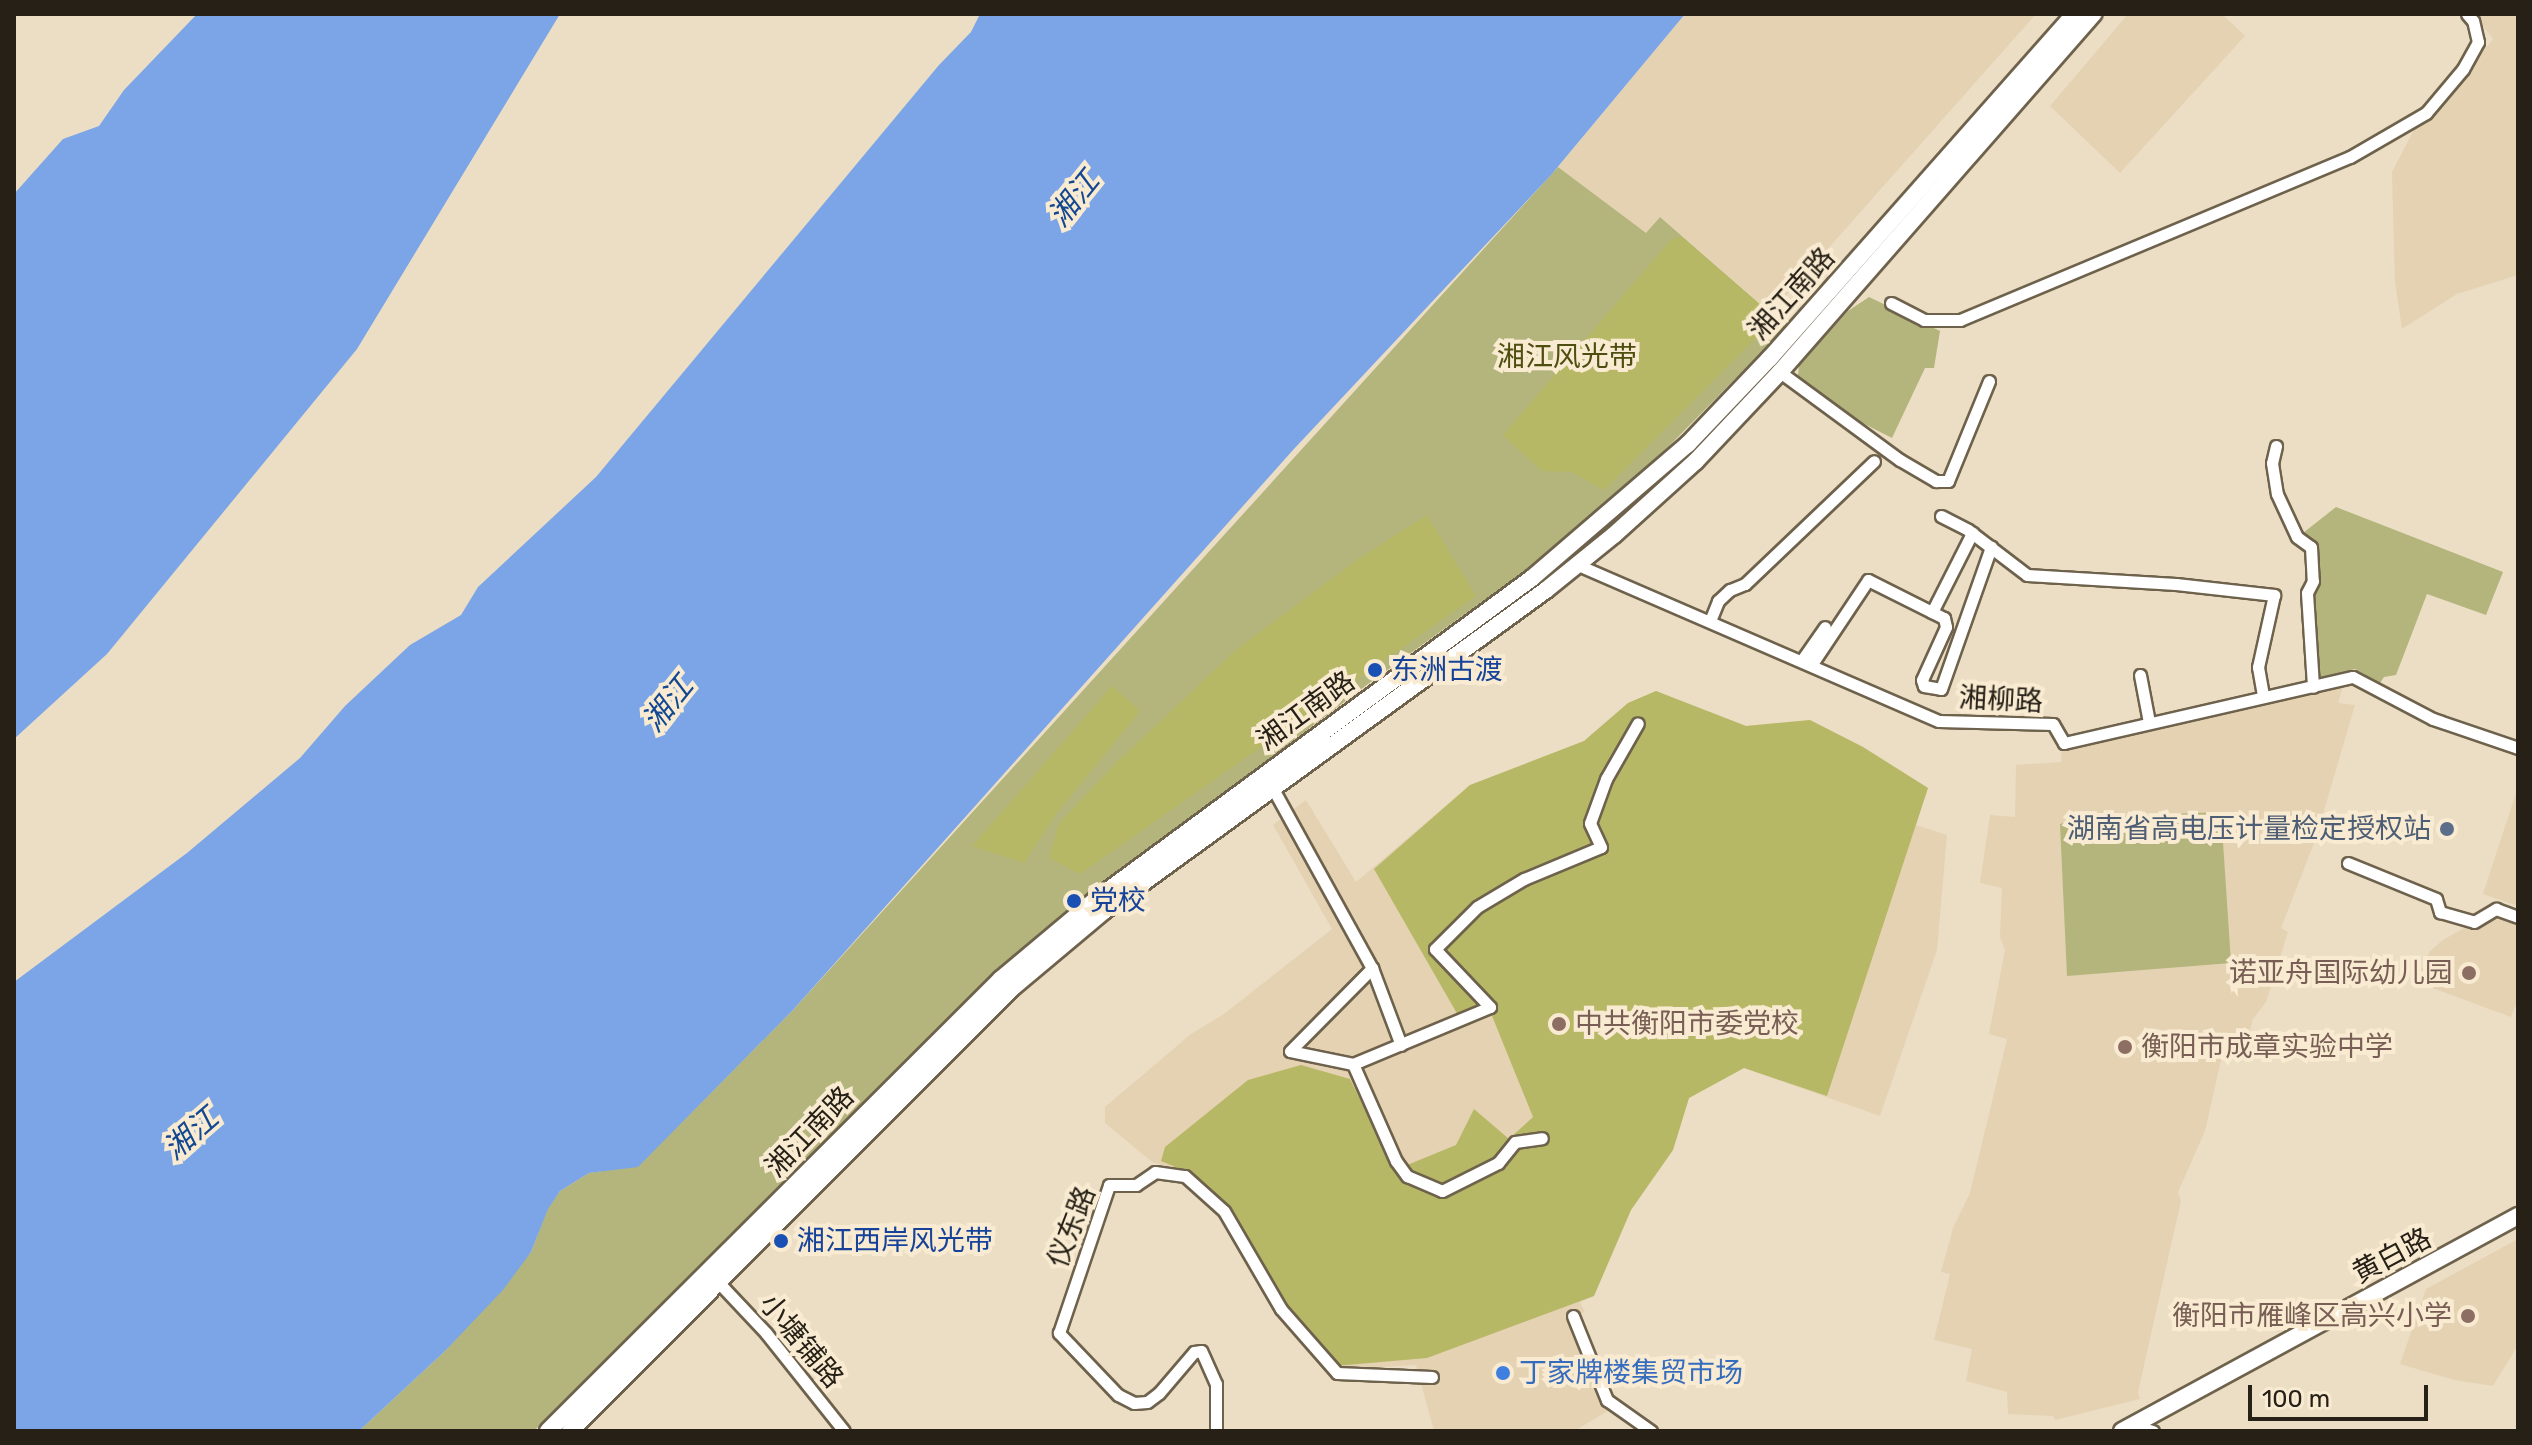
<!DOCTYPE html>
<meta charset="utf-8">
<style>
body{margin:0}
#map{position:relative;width:2532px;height:1445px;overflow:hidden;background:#ecdec4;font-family:Rubik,"Noto Sans SC",sans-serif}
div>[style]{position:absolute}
.built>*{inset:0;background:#e4d2b3}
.green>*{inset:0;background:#b3b57c}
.forest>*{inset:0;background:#b6b866}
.water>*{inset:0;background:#7ba5e6}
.roads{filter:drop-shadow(2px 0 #6e624c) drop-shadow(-2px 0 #6e624c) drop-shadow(0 2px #6e624c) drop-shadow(0 -2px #6e624c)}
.minor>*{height:11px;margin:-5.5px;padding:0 5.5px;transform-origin:5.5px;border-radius:5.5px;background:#fff}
.secondary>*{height:16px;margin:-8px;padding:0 8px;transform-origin:8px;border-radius:8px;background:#fff}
.dots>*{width:22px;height:22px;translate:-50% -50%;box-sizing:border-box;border:4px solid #f9ebd1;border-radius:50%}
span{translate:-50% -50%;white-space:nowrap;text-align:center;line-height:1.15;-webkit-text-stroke:8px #f9ebd1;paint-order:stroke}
.street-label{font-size:28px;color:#262017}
.park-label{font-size:28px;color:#4d4e0f}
.transit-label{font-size:28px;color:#164399}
.left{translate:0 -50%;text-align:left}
.service-label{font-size:28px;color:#4e5e75}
.right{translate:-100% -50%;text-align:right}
.education-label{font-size:28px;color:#785e54}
.shop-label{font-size:28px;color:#366cbe}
.water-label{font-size:30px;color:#124792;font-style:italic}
.frame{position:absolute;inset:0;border:16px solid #262017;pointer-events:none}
.scale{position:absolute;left:2248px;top:1385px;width:180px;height:36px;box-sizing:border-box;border:4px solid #262017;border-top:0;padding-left:10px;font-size:24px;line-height:28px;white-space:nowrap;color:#262017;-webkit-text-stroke:6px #f9ebd1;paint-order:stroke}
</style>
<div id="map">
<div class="built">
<i style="clip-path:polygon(1685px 14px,2036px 14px,1771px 313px,1660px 217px,1646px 234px,1558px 167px)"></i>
<i style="clip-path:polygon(2128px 14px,2222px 14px,2245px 36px,2120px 173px,2050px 106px)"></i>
<i style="clip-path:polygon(2473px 14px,2518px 14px,2518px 275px,2457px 294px,2402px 329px,2395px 282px,2392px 172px,2418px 122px,2432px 116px,2493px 39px)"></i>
<i style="clip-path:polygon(2343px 686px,2338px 703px,2355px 705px,2316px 838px,2281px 928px,2288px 932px,2266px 1002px,2253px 1019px,2242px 1059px,2222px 1056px,2205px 1131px,2178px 1192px,2181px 1201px,2138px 1392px,2140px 1399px,2055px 1420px,2053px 1416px,2008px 1414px,2007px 1392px,1966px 1381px,1972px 1349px,1934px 1340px,1950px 1274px,1941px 1272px,1953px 1228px,1970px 1193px,2007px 1039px,1989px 1034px,2005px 950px,2000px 937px,2002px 888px,1980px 883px,1990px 815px,2015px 817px,2016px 765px,2061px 762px,2062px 748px)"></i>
<i style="clip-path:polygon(1656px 691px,1746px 726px,1810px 720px,1863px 747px,1928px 788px,1916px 825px,1947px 835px,1937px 950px,1880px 1116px,1744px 1068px,1689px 1098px,1673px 1150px,1631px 1210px,1594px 1296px,1580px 1302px,1585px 1312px,1567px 1319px,1595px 1391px,1608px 1411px,1574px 1431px,1434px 1431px,1416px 1365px,1351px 1369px,1335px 1366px,1233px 1224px,1225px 1202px,1190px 1173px,1152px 1162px,1105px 1123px,1105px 1107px,1191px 1034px,1224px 1014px,1332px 929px,1273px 825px,1306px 800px,1356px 882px,1470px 785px,1584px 741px,1628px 703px)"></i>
<i style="clip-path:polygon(2518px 787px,2518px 906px,2483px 894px)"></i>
<i style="clip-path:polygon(2497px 918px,2518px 925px,2518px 999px,2511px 1017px,2416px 982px,2430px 951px,2443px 940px,2464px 928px,2475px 930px)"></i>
<i style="clip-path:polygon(2518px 1239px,2518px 1345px,2493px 1386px,2454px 1380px,2400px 1364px,2426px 1289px)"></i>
</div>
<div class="green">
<i style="clip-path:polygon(1558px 167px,1646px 233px,1660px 217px,1786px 327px,1620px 496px,1545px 556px,1368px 684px,1066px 913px,534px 1431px,359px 1431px,444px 1352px,531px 1252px,548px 1208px,560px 1191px,589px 1173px,638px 1166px,793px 1010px)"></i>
<i style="clip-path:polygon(1869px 297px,1940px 331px,1934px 368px,1925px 368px,1892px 438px,1837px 410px,1798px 376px,1799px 365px,1848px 311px)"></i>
<i style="clip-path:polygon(2336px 507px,2503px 572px,2486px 615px,2427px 594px,2396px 675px,2384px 677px,2380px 683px,2355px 669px,2320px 679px,2312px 627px,2312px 596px,2320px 583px,2318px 544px,2303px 533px)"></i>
<i style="clip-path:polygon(2221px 812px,2231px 963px,2067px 976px,2060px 824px,2078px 818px)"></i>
</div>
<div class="forest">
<i style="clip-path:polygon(1681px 236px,1776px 318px,1604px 490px,1572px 472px,1542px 471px,1503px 435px,1670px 241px)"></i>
<i style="clip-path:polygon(1427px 515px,1476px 596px,1080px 874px,1049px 858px,1059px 823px,1119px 760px,1237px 649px,1358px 559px)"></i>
<i style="clip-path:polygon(1112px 686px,1140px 711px,1057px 813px,1024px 863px,972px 846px)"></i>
<i style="clip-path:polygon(1656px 691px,1746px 726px,1810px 720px,1863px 747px,1928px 788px,1827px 1096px,1744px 1068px,1689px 1098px,1673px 1150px,1631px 1210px,1594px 1296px,1427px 1358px,1335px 1366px,1282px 1303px,1230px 1209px,1190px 1173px,1161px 1161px,1165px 1147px,1248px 1080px,1301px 1065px,1350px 1079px,1395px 1170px,1456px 1145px,1474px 1109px,1509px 1139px,1533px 1117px,1490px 1011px,1463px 1024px,1374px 869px,1470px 785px,1584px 741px,1628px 703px)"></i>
</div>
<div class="water">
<i style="clip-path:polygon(197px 14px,560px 14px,357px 349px,107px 654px,14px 739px,14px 194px,63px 139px,99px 126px,124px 90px)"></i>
<i style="clip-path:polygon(980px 14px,1685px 14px,1551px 175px,1293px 450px,793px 1010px,638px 1167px,589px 1173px,560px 1191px,548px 1209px,531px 1252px,503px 1290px,444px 1352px,359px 1431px,14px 1431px,14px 982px,187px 853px,300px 758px,345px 706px,410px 645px,461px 615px,478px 587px,596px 477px,939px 65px,971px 32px)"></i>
</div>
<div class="roads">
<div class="minor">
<i style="left:1891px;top:303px;width:37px;rotate:27deg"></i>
<i style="left:1924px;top:320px;width:36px"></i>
<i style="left:1960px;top:320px;width:423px;rotate:-22.7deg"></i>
<i style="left:2350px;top:157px;width:88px;rotate:-30.1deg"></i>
<i style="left:2426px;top:113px;width:57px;rotate:-49.9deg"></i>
<i style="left:2463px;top:69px;width:31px;rotate:-61deg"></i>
<i style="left:2478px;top:42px;width:22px;rotate:-103deg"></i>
<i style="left:2473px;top:21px;width:9px;rotate:-131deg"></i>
<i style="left:1780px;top:372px;width:149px;rotate:36.3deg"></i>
<i style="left:1900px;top:460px;width:42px;rotate:30.3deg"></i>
<i style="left:1936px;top:481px;width:12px"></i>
<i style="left:1948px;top:481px;width:108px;rotate:-67.7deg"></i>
<i style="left:2276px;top:446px;width:17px;rotate:103deg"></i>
<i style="left:2272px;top:463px;width:31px;rotate:81deg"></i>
<i style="left:2277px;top:494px;width:47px;rotate:65.1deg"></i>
<i style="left:2297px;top:537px;width:17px;rotate:36deg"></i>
<i style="left:2311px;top:547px;width:34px;rotate:87deg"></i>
<i style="left:2313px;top:581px;width:13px;rotate:117deg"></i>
<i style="left:2307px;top:593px;width:94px;rotate:86.3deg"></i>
<i style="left:1941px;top:516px;width:30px;rotate:27deg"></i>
<i style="left:1968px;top:530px;width:74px;rotate:37.3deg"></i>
<i style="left:2027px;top:575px;width:149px;rotate:3.5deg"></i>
<i style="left:2176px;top:584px;width:99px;rotate:6.4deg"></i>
<i style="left:2274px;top:595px;width:74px;rotate:102.5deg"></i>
<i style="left:2258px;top:667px;width:28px;rotate:80deg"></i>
<i style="left:1578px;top:565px;width:393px;rotate:23.4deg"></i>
<i style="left:1939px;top:721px;width:114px;rotate:1.5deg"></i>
<i style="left:2053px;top:724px;width:22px;rotate:60deg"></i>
<i style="left:2064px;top:743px;width:296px;rotate:-12.9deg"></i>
<i style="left:2353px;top:677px;width:90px;rotate:27.7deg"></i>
<i style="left:2433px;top:719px;width:90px;rotate:18.8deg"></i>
<i style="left:1932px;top:612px;width:89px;rotate:-63.1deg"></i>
<i style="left:1710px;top:621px;width:22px;rotate:-68deg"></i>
<i style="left:1718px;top:601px;width:16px;rotate:-43deg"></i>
<i style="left:1730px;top:590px;width:16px;rotate:-22deg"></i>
<i style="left:1745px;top:584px;width:178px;rotate:-43.6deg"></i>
<i style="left:1802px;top:660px;width:40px;rotate:-55.1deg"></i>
<i style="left:1812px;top:664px;width:101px;rotate:-56.3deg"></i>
<i style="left:1868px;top:580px;width:85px;rotate:26.6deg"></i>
<i style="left:1944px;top:618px;width:9px;rotate:77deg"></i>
<i style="left:1946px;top:627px;width:58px;rotate:114.4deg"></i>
<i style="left:1922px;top:680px;width:6px;rotate:72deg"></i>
<i style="left:1924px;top:686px;width:17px;rotate:10deg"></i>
<i style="left:1941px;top:689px;width:151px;rotate:-70.6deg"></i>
<i style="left:2140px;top:675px;width:48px;rotate:79.2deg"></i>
<i style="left:1272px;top:787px;width:207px;rotate:61.1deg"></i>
<i style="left:1372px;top:968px;width:82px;rotate:69.4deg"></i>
<i style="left:2348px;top:863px;width:95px;rotate:22.2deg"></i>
<i style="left:2436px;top:899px;width:14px;rotate:73deg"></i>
<i style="left:2440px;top:912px;width:35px;rotate:16deg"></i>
<i style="left:2474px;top:922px;width:26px;rotate:-31deg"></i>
<i style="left:2496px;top:909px;width:23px;rotate:20deg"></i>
<i style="left:1490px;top:1007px;width:148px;rotate:157.4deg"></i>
<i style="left:1353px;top:1064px;width:106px;rotate:66.1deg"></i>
<i style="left:1396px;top:1161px;width:19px;rotate:54deg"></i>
<i style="left:1407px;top:1176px;width:38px;rotate:23deg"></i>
<i style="left:1442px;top:1191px;width:63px;rotate:-26.6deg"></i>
<i style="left:1498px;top:1163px;width:27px;rotate:-51deg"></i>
<i style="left:1515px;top:1142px;width:27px;rotate:-8deg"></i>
<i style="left:1490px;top:1007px;width:80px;rotate:-133.5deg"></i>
<i style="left:1435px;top:949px;width:59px;rotate:-45deg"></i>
<i style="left:1477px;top:907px;width:55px;rotate:-30.8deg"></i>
<i style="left:1524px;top:879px;width:83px;rotate:-22.6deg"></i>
<i style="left:1601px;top:847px;width:26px;rotate:-115deg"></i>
<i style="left:1590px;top:823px;width:47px;rotate:-70deg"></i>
<i style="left:1606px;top:779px;width:64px;rotate:-60.3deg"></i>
<i style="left:1353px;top:1064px;width:64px;rotate:-168.3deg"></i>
<i style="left:1290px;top:1051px;width:117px;rotate:-45.3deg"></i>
<i style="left:720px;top:1284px;width:67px;rotate:46.8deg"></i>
<i style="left:766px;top:1333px;width:125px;rotate:51.5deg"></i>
<i style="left:1573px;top:1316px;width:91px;rotate:68deg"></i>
<i style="left:1607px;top:1400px;width:54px;rotate:35.2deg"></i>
<i style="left:2134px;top:1425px;width:20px;rotate:18deg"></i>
<i style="left:1216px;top:1431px;width:47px;rotate:-90deg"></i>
<i style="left:1216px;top:1384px;width:36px;rotate:-114deg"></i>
<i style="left:1201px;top:1351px;width:7px;rotate:172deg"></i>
<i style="left:1194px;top:1352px;width:54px;rotate:130.5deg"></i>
<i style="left:1159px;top:1393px;width:15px;rotate:143deg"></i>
<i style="left:1147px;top:1402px;width:13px;rotate:176deg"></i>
<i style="left:1134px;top:1403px;width:18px;rotate:-153deg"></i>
<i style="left:1118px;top:1395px;width:86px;rotate:-133.6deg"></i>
<i style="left:1059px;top:1333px;width:156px;rotate:-71.3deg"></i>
<i style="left:1109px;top:1185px;width:27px"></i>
<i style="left:1136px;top:1185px;width:23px;rotate:-34deg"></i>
<i style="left:1155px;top:1172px;width:30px;rotate:8deg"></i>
<i style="left:1185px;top:1176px;width:52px;rotate:41.9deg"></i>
<i style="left:1224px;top:1211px;width:113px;rotate:59.8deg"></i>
<i style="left:1281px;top:1309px;width:85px;rotate:48.8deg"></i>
<i style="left:1337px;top:1373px;width:95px;rotate:2.4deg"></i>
</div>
<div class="secondary">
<i style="left:548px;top:1431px;width:640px;rotate:-44.94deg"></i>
<i style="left:1001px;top:979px;width:123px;rotate:-40deg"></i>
<i style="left:1095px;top:900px;width:543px;rotate:-36.38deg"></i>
<i style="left:1532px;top:578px;width:206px;rotate:-40.7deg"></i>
<i style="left:1688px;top:444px;width:119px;rotate:-46.4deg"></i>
<i style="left:1770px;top:358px;width:459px;rotate:-48.5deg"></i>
<i style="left:570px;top:1431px;width:624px;rotate:-45.06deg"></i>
<i style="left:1011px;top:989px;width:121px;rotate:-40deg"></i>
<i style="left:1104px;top:911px;width:546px;rotate:-35.99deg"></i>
<i style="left:1546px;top:590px;width:87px;rotate:-39deg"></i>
<i style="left:1614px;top:535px;width:110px;rotate:-42.1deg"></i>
<i style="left:1696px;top:461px;width:122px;rotate:-46.7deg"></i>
<i style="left:1780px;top:372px;width:476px;rotate:-48.8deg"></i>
<i style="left:2122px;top:1431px;width:451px;rotate:-28.5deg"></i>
</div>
</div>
<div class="dots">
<i style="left:1375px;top:670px;background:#1a4fb4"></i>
<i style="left:2447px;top:829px;background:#5c6f8a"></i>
<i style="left:1074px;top:901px;background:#1a4fb4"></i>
<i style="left:2469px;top:973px;background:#8d6e63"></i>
<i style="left:1559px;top:1024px;background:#8d6e63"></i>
<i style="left:2125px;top:1047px;background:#8d6e63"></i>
<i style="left:781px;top:1241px;background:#1a4fb4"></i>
<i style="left:2468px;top:1316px;background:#8d6e63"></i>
<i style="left:1503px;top:1373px;background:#3f7fe0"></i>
</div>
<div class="street-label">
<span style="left:1792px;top:294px;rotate:-48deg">湘江南路</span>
<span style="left:2001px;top:700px;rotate:3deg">湘柳路</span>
<span style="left:1306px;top:711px;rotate:-36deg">湘江南路</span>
<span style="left:810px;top:1132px;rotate:-46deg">湘江南路</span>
<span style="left:1072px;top:1227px;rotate:-69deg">仪东路</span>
<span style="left:2392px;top:1256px;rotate:-28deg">黄白路</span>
<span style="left:801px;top:1341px;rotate:50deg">小塘铺路</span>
</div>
<div class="park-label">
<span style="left:1567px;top:357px">湘江风光带</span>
</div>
<div class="transit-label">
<span class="left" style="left:1391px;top:670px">东洲古渡</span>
<span class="left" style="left:1090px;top:901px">党校</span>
<span class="left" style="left:797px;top:1241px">湘江西岸风光带</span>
</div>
<div class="service-label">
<span class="right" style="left:2431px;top:829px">湖南省高电压计量检定授权站</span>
</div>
<div class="education-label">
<span class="right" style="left:2453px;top:973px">诺亚舟国际幼儿园</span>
<span class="left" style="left:1575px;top:1024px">中共衡阳市委党校</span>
<span class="left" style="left:2141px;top:1047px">衡阳市成章实验中学</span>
<span class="right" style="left:2452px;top:1316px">衡阳市雁峰区高兴小学</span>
</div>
<div class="shop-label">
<span class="left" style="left:1519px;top:1373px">丁家牌楼集贸市场</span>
</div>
<div class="water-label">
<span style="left:1074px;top:199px;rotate:-51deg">湘江</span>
<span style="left:668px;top:704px;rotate:-51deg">湘江</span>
<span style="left:191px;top:1134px;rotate:-41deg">湘江</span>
</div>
<div class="frame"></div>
<div class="scale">100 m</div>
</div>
